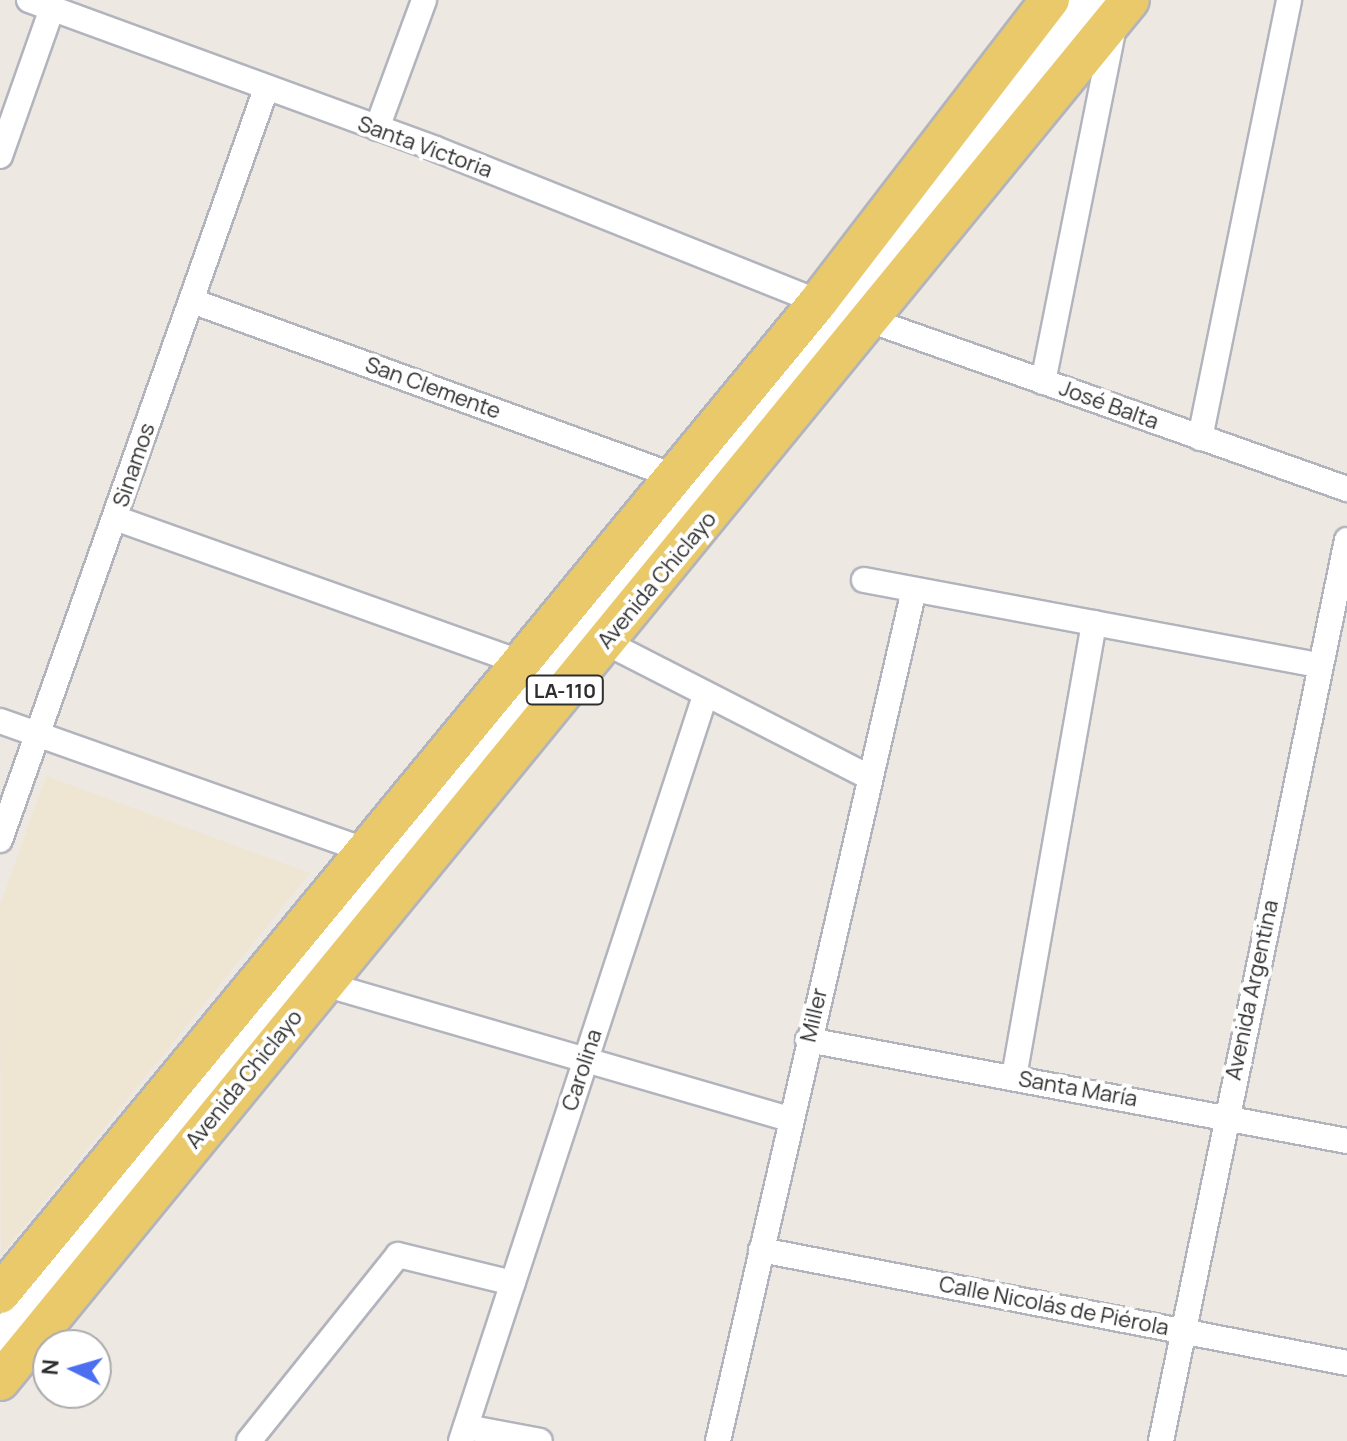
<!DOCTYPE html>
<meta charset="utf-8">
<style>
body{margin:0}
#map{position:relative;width:1347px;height:1441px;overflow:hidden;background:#eee8e2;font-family:Manrope,sans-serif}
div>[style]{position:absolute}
.education>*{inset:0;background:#eee5d3}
.roads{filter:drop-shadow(2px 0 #b2b4bd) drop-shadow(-2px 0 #b2b4bd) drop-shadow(0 2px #b2b4bd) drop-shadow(0 -2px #b2b4bd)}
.street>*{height:24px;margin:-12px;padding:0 12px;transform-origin:12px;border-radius:12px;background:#fff}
.secondary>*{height:34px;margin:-17px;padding:0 17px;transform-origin:17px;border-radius:17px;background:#fff}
.primary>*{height:38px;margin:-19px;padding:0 19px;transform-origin:19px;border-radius:19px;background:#eac96b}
span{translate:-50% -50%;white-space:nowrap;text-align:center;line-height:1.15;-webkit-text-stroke:8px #fff;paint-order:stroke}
.shield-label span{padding:2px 6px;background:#fff;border:2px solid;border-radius:6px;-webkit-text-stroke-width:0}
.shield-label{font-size:20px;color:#2e2e2e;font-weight:700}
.street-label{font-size:22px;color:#2e2e2e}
.north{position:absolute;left:32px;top:1329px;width:80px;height:80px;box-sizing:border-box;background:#fff;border:2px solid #ababab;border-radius:50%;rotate:275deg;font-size:22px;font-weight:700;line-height:32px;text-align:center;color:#2e2e2e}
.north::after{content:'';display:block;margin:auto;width:28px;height:36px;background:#4c6ff1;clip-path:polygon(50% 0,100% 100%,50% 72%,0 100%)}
</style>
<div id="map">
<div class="education">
<i style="clip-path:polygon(46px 776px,310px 873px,1px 1255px,0 905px)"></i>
</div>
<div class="roads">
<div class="street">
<i style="left:29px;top:0;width:433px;rotate:20.1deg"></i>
<i style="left:436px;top:149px;width:412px;rotate:21.8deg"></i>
<i style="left:377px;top:128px;width:136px;rotate:-69.8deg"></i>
<i style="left:0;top:156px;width:157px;rotate:-70.6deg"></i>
<i style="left:192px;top:301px;width:513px;rotate:19.95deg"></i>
<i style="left:872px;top:321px;width:504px;rotate:19.48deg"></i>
<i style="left:1043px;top:382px;width:362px;rotate:-78.7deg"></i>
<i style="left:1200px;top:438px;width:447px;rotate:-78.5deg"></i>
<i style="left:115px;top:518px;width:433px;rotate:19.6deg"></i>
<i style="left:864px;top:580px;width:462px;rotate:10.6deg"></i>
<i style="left:605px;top:642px;width:294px;rotate:27.1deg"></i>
<i style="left:0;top:721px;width:389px;rotate:19.5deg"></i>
<i style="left:0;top:840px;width:797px;rotate:-70.5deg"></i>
<i style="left:321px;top:983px;width:488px;rotate:16.2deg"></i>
<i style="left:808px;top:1040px;width:548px;rotate:10.61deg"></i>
<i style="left:1014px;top:1077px;width:461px;rotate:-80deg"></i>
<i style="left:761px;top:1250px;width:597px;rotate:10.91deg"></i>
<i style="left:466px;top:1427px;width:75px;rotate:10.7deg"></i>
<i style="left:249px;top:1441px;width:238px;rotate:-51.3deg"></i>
<i style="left:398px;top:1255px;width:118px;rotate:13.7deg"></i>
<i style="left:461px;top:1441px;width:781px;rotate:-71.87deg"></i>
<i style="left:718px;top:1441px;width:873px;rotate:-77.03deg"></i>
<i style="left:1161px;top:1441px;width:920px;rotate:-78.34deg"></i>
</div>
<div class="secondary">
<i style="left:0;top:1341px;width:835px;rotate:-50.44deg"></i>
<i style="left:532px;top:697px;width:893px;rotate:-51.32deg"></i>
</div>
<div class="primary">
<i style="left:0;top:1294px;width:1286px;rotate:-50.49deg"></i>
<i style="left:818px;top:302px;width:381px;rotate:-52.5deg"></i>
<i style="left:0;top:1381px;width:1784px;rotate:-50.71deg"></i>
</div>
</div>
<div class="shield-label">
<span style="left:565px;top:690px">LA-110</span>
</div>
<div class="street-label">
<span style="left:425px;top:147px;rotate:20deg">Santa Victoria</span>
<span style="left:433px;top:388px;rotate:20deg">San Clemente</span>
<span style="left:1109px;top:405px;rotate:20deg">José Balta</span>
<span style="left:134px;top:465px;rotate:-71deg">Sinamos</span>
<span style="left:657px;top:580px;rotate:-50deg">Avenida Chiclayo</span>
<span style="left:1252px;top:990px;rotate:-78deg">Avenida Argentina</span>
<span style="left:814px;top:1015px;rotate:-77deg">Miller</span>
<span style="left:582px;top:1070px;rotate:-72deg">Carolina</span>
<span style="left:244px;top:1079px;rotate:-51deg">Avenida Chiclayo</span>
<span style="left:1078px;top:1089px;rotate:10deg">Santa María</span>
<span style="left:1054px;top:1306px;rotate:11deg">Calle Nicolás de Piérola</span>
</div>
<div class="north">N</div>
</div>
